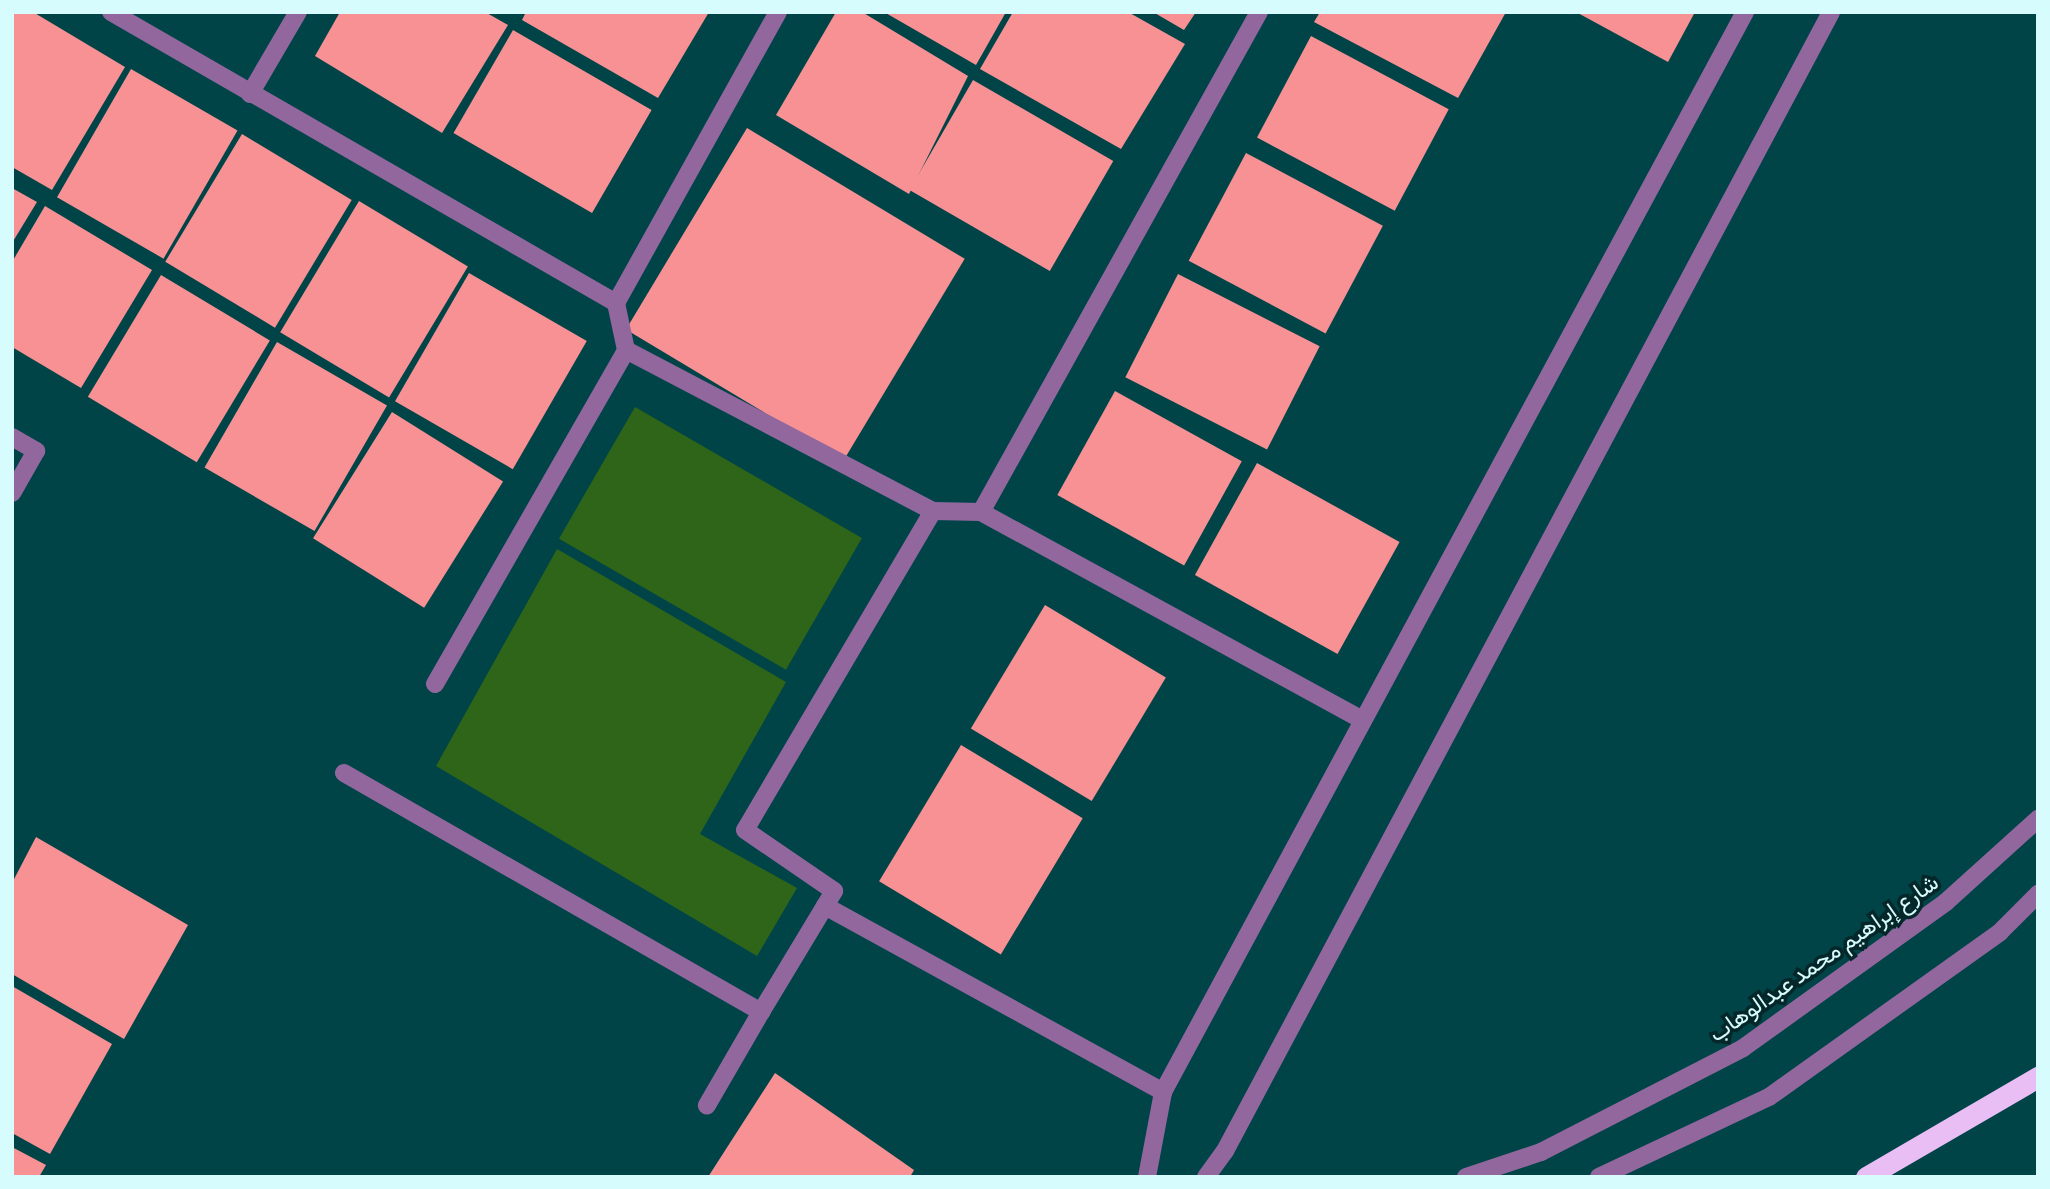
<!DOCTYPE html>
<meta charset="utf-8">
<style>
body{margin:0}
#map{position:relative;width:2050px;height:1189px;overflow:hidden;background:#004447;font-family:Manrope,Vazirmatn,sans-serif}
div>[style]{position:absolute}
.green>*{inset:0;background:#2e6519;transform-origin:0 0}
.building>*{inset:0;background:#f79194;transform-origin:0 0}
.service>*{height:18px;margin:-9px;padding:0 9px;transform-origin:9px;border-radius:9px;background:#92679e}
.minor>*{height:18px;margin:-9px;padding:0 9px;transform-origin:9px;border-radius:9px;background:#92679e}
.tertiary>*{height:18px;margin:-9px;padding:0 9px;transform-origin:9px;border-radius:9px;background:#92679e}
.motorway>*{height:21px;margin:-10.5px;padding:0 10.5px;transform-origin:10.5px;border-radius:10.5px;background:#e8bef4}
span{translate:-50% -50%;white-space:nowrap;text-align:center;line-height:1.15;-webkit-text-stroke:7px #052729;paint-order:stroke}
.street-label{font-size:23px;color:#d7fcfd}
.frame{position:absolute;inset:0;border:14px solid #d7fcfd;pointer-events:none}
</style>
<div id="map">
<div class="green">
<i style="left:635px;top:407px;width:262px;height:152px;rotate:30deg"></i>
<i style="clip-path:polygon(557px 549px,786px 682px,700px 834px,797px 888px,757px 956px,436px 766px)"></i>
</div>
<div class="building">
<i style="clip-path:polygon(12px 12px,33px 12px,125px 67px,52px 190px,12px 167px)"></i>
<i style="clip-path:polygon(340px 12px,485px 12px,508px 25px,442px 133px,315px 56px)"></i>
<i style="clip-path:polygon(526px 12px,709px 12px,658px 98px,522px 20px)"></i>
<i style="clip-path:polygon(836px 12px,862px 12px,968px 76px,909px 194px,776px 115px)"></i>
<i style="clip-path:polygon(884px 12px,1006px 12px,976px 65px)"></i>
<i style="clip-path:polygon(1013px 12px,1128px 12px,1185px 44px,1121px 149px,980px 69px)"></i>
<i style="clip-path:polygon(1153px 12px,1196px 12px,1184px 30px)"></i>
<i style="clip-path:polygon(1320px 12px,1506px 12px,1458px 98px,1314px 22px)"></i>
<i style="clip-path:polygon(1576px 12px,1695px 12px,1668px 62px)"></i>
<i style="left:513px;top:30px;width:160px;height:119px;rotate:30deg"></i>
<i style="left:1311px;top:36px;width:156px;height:115px;rotate:28deg"></i>
<i style="left:131px;top:69px;width:123px;height:148px;rotate:30deg"></i>
<i style="left:973px;top:80px;width:162px;height:127px;rotate:30deg"></i>
<i style="left:747px;top:128px;width:254px;height:235px;rotate:31deg"></i>
<i style="left:242px;top:134px;width:128px;height:149px;rotate:31deg"></i>
<i style="left:1246px;top:153px;width:155px;height:122px;rotate:28deg"></i>
<i style="clip-path:polygon(12px 188px,37px 202px,12px 243px)"></i>
<i style="left:359px;top:201px;width:127px;height:153px;rotate:31deg"></i>
<i style="clip-path:polygon(45px 206px,152px 270px,81px 388px,12px 347px,12px 262px)"></i>
<i style="left:469px;top:273px;width:136px;height:148px;rotate:30deg"></i>
<i style="left:1178px;top:274px;width:159px;height:116px;rotate:27deg"></i>
<i style="left:161px;top:275px;width:127px;height:142px;rotate:31deg"></i>
<i style="left:277px;top:342px;width:127px;height:145px;rotate:30deg"></i>
<i style="left:1115px;top:391px;width:145px;height:119px;rotate:29deg"></i>
<i style="left:392px;top:412px;width:131px;height:149px;rotate:32deg"></i>
<i style="left:1257px;top:463px;width:163px;height:128px;rotate:29deg"></i>
<i style="left:1045px;top:605px;width:141px;height:144px;rotate:31deg"></i>
<i style="left:961px;top:745px;width:142px;height:159px;rotate:31deg"></i>
<i style="clip-path:polygon(36px 837px,188px 925px,124px 1039px,12px 974px,12px 883px)"></i>
<i style="clip-path:polygon(12px 986px,112px 1044px,50px 1154px,12px 1133px)"></i>
<i style="clip-path:polygon(775px 1073px,914px 1170px,910px 1177px,708px 1177px)"></i>
<i style="clip-path:polygon(12px 1147px,46px 1165px,39px 1177px,12px 1177px)"></i>
</div>
<div class="service">
<i style="left:435px;top:684px;width:385px;rotate:-60.2deg"></i>
<i style="left:626px;top:350px;width:48px;rotate:-102deg"></i>
</div>
<div class="minor">
<i style="left:111px;top:12px;width:583px;rotate:29.95deg"></i>
<i style="left:616px;top:303px;width:333px;rotate:-60.9deg"></i>
<i style="left:1259px;top:12px;width:572px;rotate:119.07deg"></i>
<i style="left:981px;top:512px;width:435px;rotate:28.6deg"></i>
<i style="left:250px;top:94px;width:95px;rotate:-59.7deg"></i>
<i style="left:626px;top:350px;width:347px;rotate:27.7deg"></i>
<i style="left:933px;top:511px;width:370px;rotate:120.5deg"></i>
<i style="left:745px;top:830px;width:108px;rotate:34.4deg"></i>
<i style="left:834px;top:891px;width:17px;rotate:121deg"></i>
<i style="left:12px;top:437px;width:28px;rotate:30deg"></i>
<i style="left:36px;top:451px;width:48px;rotate:119.7deg"></i>
<i style="left:933px;top:511px;width:48px;rotate:1.2deg"></i>
<i style="left:344px;top:773px;width:481px;rotate:29.8deg"></i>
<i style="left:761px;top:1012px;width:108px;rotate:120.1deg"></i>
<i style="left:761px;top:1012px;width:124px;rotate:-58.9deg"></i>
<i style="left:825px;top:906px;width:386px;rotate:28.8deg"></i>
<i style="left:1147px;top:1177px;width:86px;rotate:-79.3deg"></i>
<i style="left:1163px;top:1092px;width:1227px;rotate:-61.68deg"></i>
<i style="left:1206px;top:1177px;width:32px;rotate:-54deg"></i>
<i style="left:1225px;top:1151px;width:1290px;rotate:-61.98deg"></i>
</div>
<div class="tertiary">
<i style="left:1466px;top:1177px;width:79px;rotate:-18.4deg"></i>
<i style="left:1541px;top:1152px;width:227px;rotate:-27.2deg"></i>
<i style="left:1743px;top:1048px;width:250px;rotate:-35.7deg"></i>
<i style="left:1946px;top:902px;width:124px;rotate:-42.1deg"></i>
<i style="left:1599px;top:1177px;width:188px;rotate:-25.2deg"></i>
<i style="left:1769px;top:1097px;width:284px;rotate:-35.5deg"></i>
<i style="left:2000px;top:932px;width:54px;rotate:-45deg"></i>
</div>
<div class="motorway">
<i style="left:1866px;top:1177px;width:199px;rotate:-30.2deg"></i>
</div>
<div class="street-label">
<span style="left:1823px;top:957px;rotate:-35deg">شارع إبراهيم محمد عبدالوهاب</span>
</div>
<div class="frame"></div>
</div>
